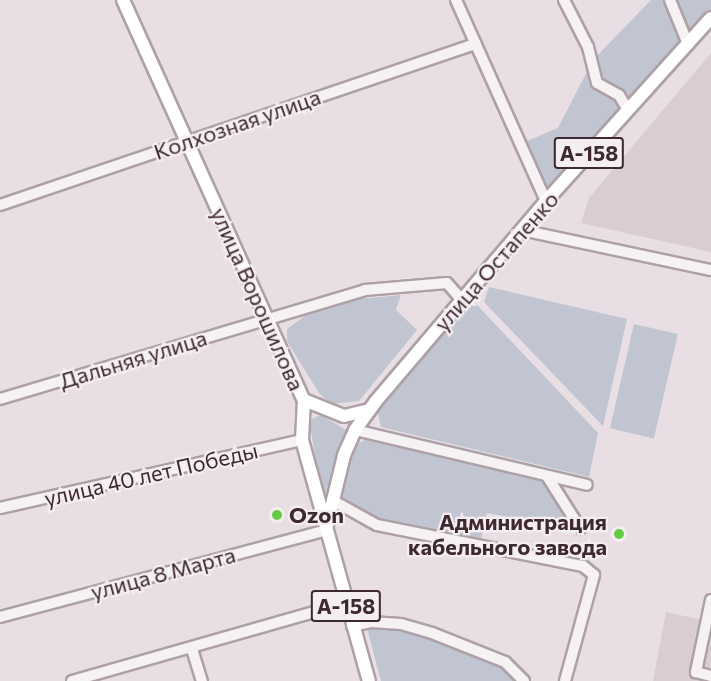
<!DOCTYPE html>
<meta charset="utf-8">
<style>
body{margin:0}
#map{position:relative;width:711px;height:681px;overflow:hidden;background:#e8dee3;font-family:Commissioner,sans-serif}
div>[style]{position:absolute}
.built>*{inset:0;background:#d9cdd2}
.green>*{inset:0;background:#c0c5d1;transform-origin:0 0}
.roads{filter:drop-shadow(2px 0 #aea0a7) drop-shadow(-2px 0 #aea0a7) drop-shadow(0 2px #aea0a7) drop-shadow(0 -2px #aea0a7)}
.minor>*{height:10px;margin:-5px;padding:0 5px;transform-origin:5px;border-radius:5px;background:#f6f1f3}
.major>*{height:12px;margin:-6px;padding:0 6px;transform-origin:6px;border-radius:6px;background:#fff}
.dots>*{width:16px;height:16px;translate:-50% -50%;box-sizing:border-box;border:3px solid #f5eef1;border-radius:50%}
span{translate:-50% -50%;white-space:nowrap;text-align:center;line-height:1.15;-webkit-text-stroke:4.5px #f5eef1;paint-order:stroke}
.shield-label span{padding:2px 4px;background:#f5eef1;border:2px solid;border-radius:4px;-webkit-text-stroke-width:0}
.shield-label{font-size:21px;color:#3e2832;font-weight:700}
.street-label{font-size:22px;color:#3e2832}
.poi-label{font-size:22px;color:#3e2832;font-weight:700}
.left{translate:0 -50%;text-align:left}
.right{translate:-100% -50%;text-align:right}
</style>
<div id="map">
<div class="built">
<i style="clip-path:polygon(711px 53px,711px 252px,581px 223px,589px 198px)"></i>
<i style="clip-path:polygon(666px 612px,711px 622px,711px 681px,653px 681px)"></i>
</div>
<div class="green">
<i style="clip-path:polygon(651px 0,711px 0,711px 18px,546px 201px,520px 144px,558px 128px,593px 60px)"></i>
<i style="clip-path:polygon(489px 287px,627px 319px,603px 426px,484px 302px)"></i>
<i style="clip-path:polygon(401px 295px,396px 310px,417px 330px,359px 401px,331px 404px,319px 393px,287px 341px,287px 329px,309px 313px,349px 300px)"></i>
<i style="clip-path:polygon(465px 305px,477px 305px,598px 433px,589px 477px,381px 427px,377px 410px)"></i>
<i style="left:634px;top:324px;width:45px;height:107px;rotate:13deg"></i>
<i style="clip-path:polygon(321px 415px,346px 430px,325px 495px,321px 491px,309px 420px)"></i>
<i style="clip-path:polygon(368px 438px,544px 481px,577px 530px,487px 513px,480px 544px,383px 525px,344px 503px,341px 495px,356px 445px)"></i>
<i style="clip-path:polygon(396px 626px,499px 665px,514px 681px,381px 681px,367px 628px)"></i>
</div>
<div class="roads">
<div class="minor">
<i style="left:456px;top:0;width:220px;rotate:65.9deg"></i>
<i style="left:564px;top:0;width:53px;rotate:62.9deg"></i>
<i style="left:588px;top:47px;width:37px;rotate:76deg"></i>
<i style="left:597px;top:83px;width:25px;rotate:29deg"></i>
<i style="left:619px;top:95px;width:17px;rotate:59deg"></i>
<i style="left:670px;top:0;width:48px;rotate:67.8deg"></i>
<i style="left:0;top:205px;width:502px;rotate:-18.72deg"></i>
<i style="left:521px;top:230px;width:194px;rotate:11.9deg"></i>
<i style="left:0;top:399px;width:381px;rotate:-16.6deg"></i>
<i style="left:365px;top:290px;width:82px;rotate:-4.9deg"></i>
<i style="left:447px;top:283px;width:23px;rotate:49deg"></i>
<i style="left:355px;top:430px;width:238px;rotate:13.3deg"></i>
<i style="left:547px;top:476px;width:62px;rotate:57.6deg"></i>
<i style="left:332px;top:500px;width:51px;rotate:29.1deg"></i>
<i style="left:377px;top:525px;width:210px;rotate:11.3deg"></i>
<i style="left:583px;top:566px;width:14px;rotate:39deg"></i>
<i style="left:594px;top:575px;width:110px;rotate:105.3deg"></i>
<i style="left:0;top:508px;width:310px;rotate:-12.7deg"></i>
<i style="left:711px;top:600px;width:74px;rotate:101.8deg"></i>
<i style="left:696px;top:672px;width:16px;rotate:15deg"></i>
<i style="left:0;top:617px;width:337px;rotate:-14.9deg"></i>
<i style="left:352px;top:626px;width:19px;rotate:-12deg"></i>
<i style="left:371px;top:622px;width:30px;rotate:4deg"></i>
<i style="left:401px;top:624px;width:32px;rotate:16deg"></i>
<i style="left:432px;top:633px;width:79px;rotate:21.7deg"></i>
<i style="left:505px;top:662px;width:27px;rotate:45deg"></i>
<i style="left:192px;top:649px;width:34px;rotate:73deg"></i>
<i style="left:72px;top:681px;width:285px;rotate:-15.9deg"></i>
</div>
<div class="major">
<i style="left:123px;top:0;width:439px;rotate:65.7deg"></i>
<i style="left:304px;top:400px;width:40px;rotate:92.9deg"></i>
<i style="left:302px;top:440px;width:250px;rotate:74.5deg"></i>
<i style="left:304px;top:400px;width:43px;rotate:21.8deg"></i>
<i style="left:344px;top:416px;width:26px;rotate:-13deg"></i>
<i style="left:327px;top:525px;width:72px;rotate:-76.3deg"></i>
<i style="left:344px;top:455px;width:27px;rotate:-66deg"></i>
<i style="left:355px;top:430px;width:36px;rotate:-54deg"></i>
<i style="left:376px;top:401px;width:262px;rotate:-49.6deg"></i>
<i style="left:546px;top:201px;width:246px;rotate:-48deg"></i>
</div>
</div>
<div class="dots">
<i style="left:277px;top:515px;background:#63cb45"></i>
<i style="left:619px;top:534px;background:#63cb45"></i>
</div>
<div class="shield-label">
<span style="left:589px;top:153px">А-158</span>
<span style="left:346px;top:606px">А-158</span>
</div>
<div class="street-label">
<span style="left:237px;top:124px;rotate:-19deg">Колхозная улица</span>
<span style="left:496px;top:261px;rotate:-49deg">улица Остапенко</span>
<span style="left:258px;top:299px;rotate:66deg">улица Ворошилова</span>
<span style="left:133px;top:359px;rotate:-17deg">Дальняя улица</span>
<span style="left:151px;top:474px;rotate:-13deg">улица 40 лет Победы</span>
<span style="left:163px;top:573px;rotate:-15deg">улица 8 Марта</span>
</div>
<div class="poi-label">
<span class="left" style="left:289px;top:515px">Ozon</span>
<span class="right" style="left:607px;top:534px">Администрация<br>кабельного завода</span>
</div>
</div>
